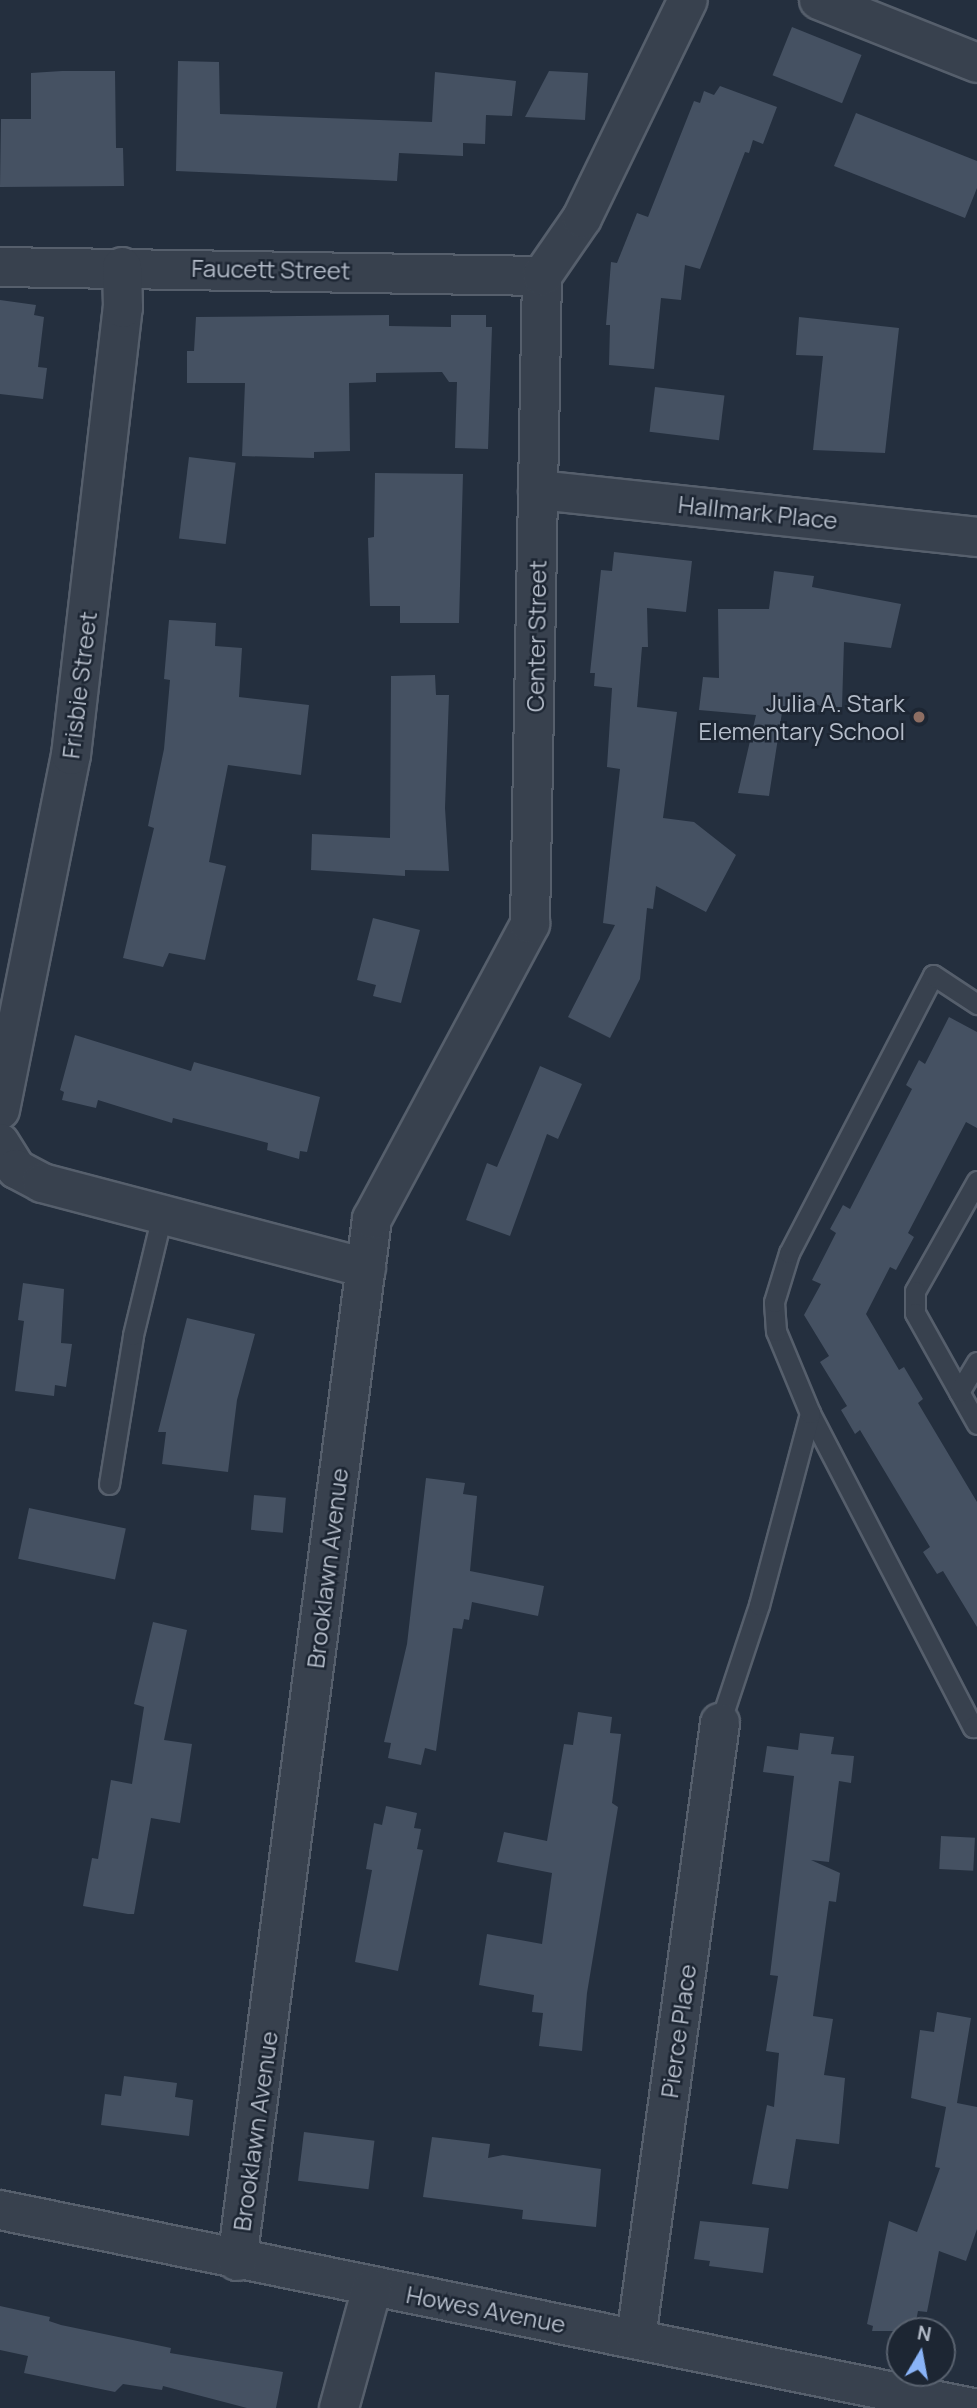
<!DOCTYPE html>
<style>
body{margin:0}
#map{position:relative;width:977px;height:2408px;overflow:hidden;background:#242f3e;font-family:Manrope,sans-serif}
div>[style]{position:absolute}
.building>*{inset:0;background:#455162;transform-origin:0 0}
.roads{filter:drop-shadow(2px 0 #565f6c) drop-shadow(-2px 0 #565f6c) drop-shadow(0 2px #565f6c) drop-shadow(0 -2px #565f6c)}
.service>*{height:19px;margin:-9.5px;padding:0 9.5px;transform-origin:9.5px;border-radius:9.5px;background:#38414e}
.minor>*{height:38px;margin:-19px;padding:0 19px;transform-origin:19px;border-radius:19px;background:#38414e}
.dots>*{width:19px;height:19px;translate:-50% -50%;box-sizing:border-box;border:4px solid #1d2633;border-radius:50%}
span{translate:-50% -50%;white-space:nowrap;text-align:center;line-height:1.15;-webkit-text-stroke:5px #1d2633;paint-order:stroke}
.street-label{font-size:24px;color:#b4bcc9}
.poi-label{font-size:24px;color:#b4bcc9}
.right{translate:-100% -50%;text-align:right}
.north{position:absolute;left:886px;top:2317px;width:70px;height:70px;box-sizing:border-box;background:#1d2633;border:2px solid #59626f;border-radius:50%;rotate:10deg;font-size:19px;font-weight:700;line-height:28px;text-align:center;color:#b4bcc9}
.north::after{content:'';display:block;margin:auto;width:24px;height:32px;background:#8ab4f8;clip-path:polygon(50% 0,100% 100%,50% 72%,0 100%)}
</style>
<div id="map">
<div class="building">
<i style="left:792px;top:27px;width:75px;height:52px;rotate:22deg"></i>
<i style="clip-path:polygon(178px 61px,219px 62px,220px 114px,432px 122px,435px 72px,516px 81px,512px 116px,486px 115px,485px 144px,463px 143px,463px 156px,399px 153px,397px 181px,176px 171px)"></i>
<i style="clip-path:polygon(62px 71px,115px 71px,116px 148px,123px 148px,124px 186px,0 187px,1px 119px,31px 119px,31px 73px)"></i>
<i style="clip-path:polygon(549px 71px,588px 73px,585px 120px,525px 117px)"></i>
<i style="clip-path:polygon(720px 86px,777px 107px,763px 144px,753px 140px,749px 153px,745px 152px,700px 269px,685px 265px,681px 300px,661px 298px,654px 369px,609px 365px,610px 325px,606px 325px,611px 262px,617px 263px,637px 213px,648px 217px,694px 101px,700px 103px,704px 91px,714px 95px)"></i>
<i style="clip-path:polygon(856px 113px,977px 161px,977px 188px,965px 218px,834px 166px)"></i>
<i style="clip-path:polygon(0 300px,36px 305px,34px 315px,44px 317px,38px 367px,47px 368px,43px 399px,0 394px)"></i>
<i style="clip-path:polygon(389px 315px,389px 326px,451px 327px,451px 315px,486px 315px,486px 327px,492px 327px,488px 449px,455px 448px,457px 382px,449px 382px,442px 372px,376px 373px,376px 382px,349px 383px,350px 451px,314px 452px,314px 458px,242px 456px,245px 383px,187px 383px,187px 351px,194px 351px,196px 317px)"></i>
<i style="clip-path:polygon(799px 317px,899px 328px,885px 453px,813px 450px,823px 356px,796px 355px)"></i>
<i style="left:655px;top:387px;width:70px;height:45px;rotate:7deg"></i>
<i style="left:189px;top:457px;width:47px;height:82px;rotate:7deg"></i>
<i style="clip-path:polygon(375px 473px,463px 474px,459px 623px,400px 623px,400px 606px,370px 606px,368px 538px,374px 537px)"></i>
<i style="clip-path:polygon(614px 552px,692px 561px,686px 612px,647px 608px,648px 647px,642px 647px,637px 707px,677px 712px,663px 818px,694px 822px,736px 855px,706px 912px,656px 886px,653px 909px,647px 908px,640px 979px,610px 1038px,568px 1017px,615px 925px,603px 923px,620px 769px,607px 767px,612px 688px,594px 686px,595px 673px,590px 673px,601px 570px,612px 571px)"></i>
<i style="clip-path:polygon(774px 571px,814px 576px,812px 587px,901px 604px,891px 648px,844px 642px,842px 707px,783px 706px,769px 796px,738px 793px,756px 715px,699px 710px,703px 677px,719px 678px,718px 609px,769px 609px)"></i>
<i style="clip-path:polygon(169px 620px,216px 623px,215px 646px,242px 648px,239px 697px,309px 705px,301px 775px,228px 765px,209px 862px,226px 866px,205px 960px,169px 953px,163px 967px,123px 958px,154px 828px,148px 826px,164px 749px,170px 680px,164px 679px)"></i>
<i style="clip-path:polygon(435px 675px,436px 695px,449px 695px,445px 808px,449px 871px,405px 870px,405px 876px,311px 870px,312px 834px,390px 838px,391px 676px)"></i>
<i style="clip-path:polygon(373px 918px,420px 930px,401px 1003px,373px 996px,376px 985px,357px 980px)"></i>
<i style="clip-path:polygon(949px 1017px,977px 1032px,977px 1128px,966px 1122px,908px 1233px,914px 1237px,896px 1270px,890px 1267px,866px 1314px,899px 1370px,904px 1367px,923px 1399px,918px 1403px,977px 1502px,977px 1627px,943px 1571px,937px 1574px,923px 1552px,930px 1547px,860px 1430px,855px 1434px,841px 1410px,847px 1406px,820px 1362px,829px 1356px,804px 1315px,821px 1284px,812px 1280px,836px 1233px,830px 1229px,843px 1205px,850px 1209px,912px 1089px,906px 1085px,919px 1060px,925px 1064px)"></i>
<i style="clip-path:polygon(75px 1035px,191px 1071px,194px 1062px,320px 1097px,307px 1152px,300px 1151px,299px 1159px,267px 1150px,268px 1143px,173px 1118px,172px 1123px,98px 1100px,96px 1108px,62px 1100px,64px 1092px,60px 1090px)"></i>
<i style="clip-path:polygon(540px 1066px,582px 1084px,558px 1139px,547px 1134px,510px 1236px,466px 1220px,487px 1163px,497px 1167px)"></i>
<i style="clip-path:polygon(23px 1283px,64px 1289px,61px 1343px,72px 1344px,66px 1387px,55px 1385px,54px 1396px,15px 1391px,24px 1321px,18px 1320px)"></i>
<i style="clip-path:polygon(187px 1318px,255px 1334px,237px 1400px,228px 1472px,162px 1464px,166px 1432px,158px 1432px)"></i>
<i style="clip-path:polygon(426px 1478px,465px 1483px,463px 1494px,477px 1496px,470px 1571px,544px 1586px,538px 1616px,472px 1602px,469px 1620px,464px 1619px,462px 1629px,453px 1628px,436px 1751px,425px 1748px,421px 1765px,388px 1758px,391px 1743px,384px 1742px,407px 1644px)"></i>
<i style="left:254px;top:1495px;width:32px;height:35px;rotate:5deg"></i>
<i style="left:29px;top:1508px;width:99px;height:52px;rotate:12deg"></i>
<i style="clip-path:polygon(153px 1622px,187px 1630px,164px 1740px,192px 1744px,180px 1823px,151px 1818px,134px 1914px,128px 1914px,83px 1906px,92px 1858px,98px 1859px,111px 1780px,132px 1784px,144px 1707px,134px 1704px)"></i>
<i style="clip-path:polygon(578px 1712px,612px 1717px,610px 1733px,621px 1734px,612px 1803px,618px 1807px,587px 1993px,582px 2051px,539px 2046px,543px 2013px,532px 2012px,534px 1995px,479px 1985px,487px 1934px,542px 1944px,552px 1873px,497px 1862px,504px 1832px,547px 1841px,564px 1744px,573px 1745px)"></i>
<i style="clip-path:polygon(800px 1733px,834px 1737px,831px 1754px,854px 1756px,851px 1783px,839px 1781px,829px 1862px,811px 1860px,840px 1873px,836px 1902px,829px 1901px,813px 2016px,833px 2019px,824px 2075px,845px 2078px,839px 2144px,796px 2139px,788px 2189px,752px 2184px,767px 2105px,774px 2107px,779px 2053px,766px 2051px,778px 1976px,770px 1975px,794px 1776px,763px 1772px,767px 1746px,798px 1750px)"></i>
<i style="clip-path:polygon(386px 1806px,417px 1813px,414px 1828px,421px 1829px,417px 1849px,423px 1850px,398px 1971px,355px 1962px,372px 1870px,366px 1869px,374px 1823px,382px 1825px)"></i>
<i style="left:941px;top:1836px;width:34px;height:33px;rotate:3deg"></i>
<i style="clip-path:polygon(937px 2012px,971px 2018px,957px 2103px,977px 2107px,977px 2229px,966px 2261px,939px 2251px,927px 2312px,918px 2311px,914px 2331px,872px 2331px,873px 2326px,867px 2324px,889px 2221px,917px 2232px,940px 2168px,935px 2167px,946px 2107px,911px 2098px,920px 2030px,934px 2032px)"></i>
<i style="clip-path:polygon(124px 2076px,177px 2083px,175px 2097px,193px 2100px,189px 2136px,101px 2125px,105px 2094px,121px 2096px)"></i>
<i style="left:304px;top:2132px;width:71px;height:49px;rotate:7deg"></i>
<i style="clip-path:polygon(432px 2137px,490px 2144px,488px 2158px,503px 2155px,601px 2169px,596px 2227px,522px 2219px,523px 2210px,423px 2197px)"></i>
<i style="clip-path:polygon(700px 2221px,769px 2228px,763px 2273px,709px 2266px,710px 2261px,694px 2259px)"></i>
<i style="clip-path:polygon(0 2306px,50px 2317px,49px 2321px,61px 2325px,171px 2348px,170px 2353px,283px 2372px,276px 2408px,247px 2408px,163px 2386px,162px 2390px,123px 2384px,115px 2392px,24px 2373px,28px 2356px,0 2350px)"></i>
</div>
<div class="roads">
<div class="service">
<i style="left:977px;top:1181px;width:126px;rotate:119.4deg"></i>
<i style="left:915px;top:1291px;width:22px;rotate:90deg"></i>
<i style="left:915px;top:1313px;width:127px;rotate:60.8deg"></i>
<i style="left:959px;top:1392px;width:35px;rotate:-59deg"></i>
<i style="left:810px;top:1413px;width:354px;rotate:62.6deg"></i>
<i style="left:973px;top:1727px;width:4px;rotate:-14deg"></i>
<i style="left:109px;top:1484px;width:151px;rotate:-80.8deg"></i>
<i style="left:133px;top:1335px;width:123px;rotate:-76.4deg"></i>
<i style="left:720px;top:1723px;width:124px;rotate:-71.7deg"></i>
<i style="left:759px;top:1605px;width:199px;rotate:-75.1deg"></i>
<i style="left:810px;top:1413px;width:89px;rotate:-112.5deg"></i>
<i style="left:776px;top:1331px;width:29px;rotate:-94deg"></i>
<i style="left:774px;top:1302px;width:51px;rotate:-73deg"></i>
<i style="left:789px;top:1253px;width:313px;rotate:-62.6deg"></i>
<i style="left:933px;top:975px;width:53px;rotate:33.4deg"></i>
</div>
<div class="minor">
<i style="left:819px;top:0;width:170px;rotate:21.7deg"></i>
<i style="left:0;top:267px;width:542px;rotate:0.95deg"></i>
<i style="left:538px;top:490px;width:442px;rotate:6.1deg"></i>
<i style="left:0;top:1110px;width:362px;rotate:-78.7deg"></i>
<i style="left:71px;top:755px;width:450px;rotate:-83.4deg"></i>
<i style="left:123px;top:308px;width:41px;rotate:-91.4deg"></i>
<i style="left:0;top:1143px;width:31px;rotate:58deg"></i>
<i style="left:16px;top:1169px;width:30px;rotate:28deg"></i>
<i style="left:42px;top:1183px;width:335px;rotate:14.7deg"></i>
<i style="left:0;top:2210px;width:992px;rotate:11.51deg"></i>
<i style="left:237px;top:2261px;width:1051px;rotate:-82.62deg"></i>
<i style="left:372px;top:1219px;width:335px;rotate:-61.8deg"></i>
<i style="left:530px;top:924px;width:648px;rotate:-88.94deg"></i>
<i style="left:542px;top:276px;width:70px;rotate:-55.4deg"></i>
<i style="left:582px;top:218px;width:242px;rotate:-64.1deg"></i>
<i style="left:636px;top:2338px;width:621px;rotate:-82.22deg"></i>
<i style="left:339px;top:2408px;width:124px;rotate:-74.6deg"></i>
</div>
</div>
<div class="dots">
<i style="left:919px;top:717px;background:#8d6e63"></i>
</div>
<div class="street-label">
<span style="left:271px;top:269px;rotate:1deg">Faucett Street</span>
<span style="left:758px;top:512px;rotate:6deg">Hallmark Place</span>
<span style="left:536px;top:636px;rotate:-89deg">Center Street</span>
<span style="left:79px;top:685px;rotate:-83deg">Frisbie Street</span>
<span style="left:327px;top:1568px;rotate:-83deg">Brooklawn Avenue</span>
<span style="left:678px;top:2031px;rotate:-82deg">Pierce Place</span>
<span style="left:255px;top:2131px;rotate:-82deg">Brooklawn Avenue</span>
<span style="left:486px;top:2309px;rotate:11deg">Howes Avenue</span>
</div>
<div class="poi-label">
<span class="right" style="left:905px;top:717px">Julia A. Stark<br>Elementary School</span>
</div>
<div class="north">N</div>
</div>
